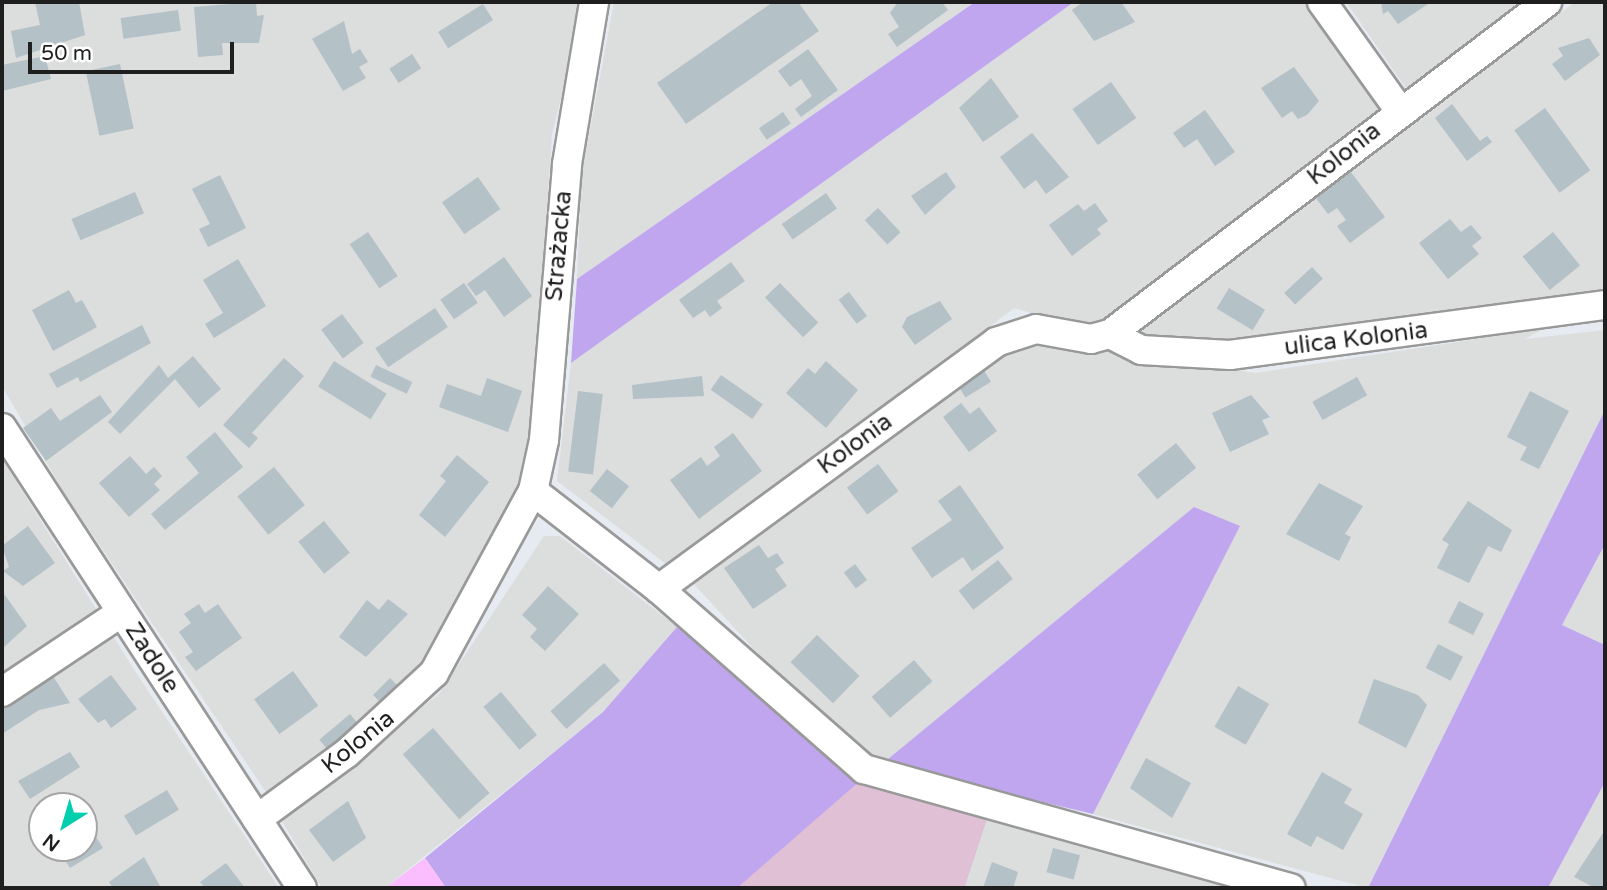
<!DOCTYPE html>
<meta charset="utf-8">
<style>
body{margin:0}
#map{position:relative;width:1607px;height:890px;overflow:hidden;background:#e5ebf1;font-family:"Varela Round",sans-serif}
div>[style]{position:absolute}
.residential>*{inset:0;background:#dcdddd}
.grass>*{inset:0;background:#c0a6ef}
.wetland>*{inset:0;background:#e0c0d4}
.park>*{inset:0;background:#fabefe}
.building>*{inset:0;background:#b4c1c6;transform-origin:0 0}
.roads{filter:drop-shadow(2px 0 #999) drop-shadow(-2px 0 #999) drop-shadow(0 2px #999) drop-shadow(0 -2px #999)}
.street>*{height:28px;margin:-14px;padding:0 14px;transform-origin:14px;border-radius:14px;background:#fff}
span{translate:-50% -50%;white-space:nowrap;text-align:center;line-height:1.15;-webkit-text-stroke:5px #fff;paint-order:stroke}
.street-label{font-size:24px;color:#1f1f1f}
.frame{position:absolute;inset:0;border:4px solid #1f1f1f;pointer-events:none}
.north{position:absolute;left:28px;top:792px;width:70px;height:70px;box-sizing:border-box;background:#fff;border:2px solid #a5a5a5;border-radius:50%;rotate:217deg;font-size:19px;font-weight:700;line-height:28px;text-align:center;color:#1f1f1f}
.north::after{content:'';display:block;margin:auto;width:24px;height:32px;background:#00cfaf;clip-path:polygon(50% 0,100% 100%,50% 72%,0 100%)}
.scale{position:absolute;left:28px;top:42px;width:206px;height:32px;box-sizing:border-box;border:4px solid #1f1f1f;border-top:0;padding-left:9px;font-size:21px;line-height:24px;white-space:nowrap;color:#1f1f1f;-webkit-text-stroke:5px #fff;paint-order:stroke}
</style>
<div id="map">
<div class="residential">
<i style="clip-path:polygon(2px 2px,585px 2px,552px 134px,528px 490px,425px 682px,268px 795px,63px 491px,2px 386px)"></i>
<i style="clip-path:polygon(614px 2px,975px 2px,577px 279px,582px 173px)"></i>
<i style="clip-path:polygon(1074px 2px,1313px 2px,1385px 111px,1107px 335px,1014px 308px,670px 567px,557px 481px,571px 363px)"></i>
<i style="clip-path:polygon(1346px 2px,1535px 2px,1408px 91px)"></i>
<i style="clip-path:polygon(1575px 2px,1605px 2px,1605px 302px,1235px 350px,1137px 335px)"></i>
<i style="clip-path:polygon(1543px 329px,1525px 339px,1605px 330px,1605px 410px,1368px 888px,1093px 814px,1239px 526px,1194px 507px,882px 764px,789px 687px,692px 582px,1022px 339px,1256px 373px)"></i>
<i style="clip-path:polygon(evenodd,2px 459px,135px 671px,279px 888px,2px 888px,2px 459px,42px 806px,84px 806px,84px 848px,42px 848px,42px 806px)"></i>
<i style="clip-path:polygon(544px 536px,560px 536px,677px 627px,603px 712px,385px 888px,322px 888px,282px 821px,439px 694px)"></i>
<i style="clip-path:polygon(1605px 544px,1605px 645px,1562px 625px)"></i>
<i style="clip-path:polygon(1605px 782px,1605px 888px,1548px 888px)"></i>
<i style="clip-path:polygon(988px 815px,1252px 888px,964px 888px)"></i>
</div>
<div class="grass">
<i style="clip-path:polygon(975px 2px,1074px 2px,571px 363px,577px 279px)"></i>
<i style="clip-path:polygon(1605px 410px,1605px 544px,1562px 625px,1605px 645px,1605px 782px,1548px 888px,1368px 888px)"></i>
<i style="clip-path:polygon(1194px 507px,1240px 526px,1093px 814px,882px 764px)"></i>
<i style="clip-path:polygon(677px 627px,861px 780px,988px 815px,964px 888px,446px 888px,425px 858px,603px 712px)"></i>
</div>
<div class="wetland">
<i style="clip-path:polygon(861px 780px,988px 815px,964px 888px,737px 888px)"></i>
</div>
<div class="park">
<i style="clip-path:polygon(425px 858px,446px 888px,385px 888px)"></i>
</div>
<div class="building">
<i style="clip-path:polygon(35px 2px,79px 2px,85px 35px,16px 58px,11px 31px,40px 25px)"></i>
<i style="clip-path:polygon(256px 2px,257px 16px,264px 15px,259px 43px,222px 43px,223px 55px,198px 57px,194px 7px)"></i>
<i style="clip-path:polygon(773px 2px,798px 2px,819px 31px,686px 124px,657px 83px)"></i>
<i style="clip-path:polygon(898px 2px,942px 2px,948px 10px,897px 47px,888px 34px,899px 27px,890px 13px)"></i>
<i style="clip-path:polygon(1083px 2px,1121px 2px,1135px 22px,1094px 41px,1072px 10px)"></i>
<i style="clip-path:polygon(1381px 2px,1431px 2px,1398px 24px,1388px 11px,1383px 14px)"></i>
<i style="left:483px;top:4px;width:19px;height:53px;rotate:58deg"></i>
<i style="left:178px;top:10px;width:21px;height:58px;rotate:82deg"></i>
<i style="clip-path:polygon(344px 21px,352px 54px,360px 49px,368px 62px,359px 67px,366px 78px,343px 91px,312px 39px)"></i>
<i style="clip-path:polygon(1589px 38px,1600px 55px,1565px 81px,1552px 64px,1563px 56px,1558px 48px)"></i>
<i style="clip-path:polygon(808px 49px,838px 90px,801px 117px,795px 109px,812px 96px,801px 79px,790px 87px,778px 71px)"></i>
<i style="left:412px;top:54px;width:17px;height:27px;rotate:57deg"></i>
<i style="clip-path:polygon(45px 56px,51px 79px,2px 91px,2px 65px)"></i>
<i style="left:120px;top:64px;width:66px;height:35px;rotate:78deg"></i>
<i style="clip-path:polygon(1294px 67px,1319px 101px,1307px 115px,1298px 119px,1292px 111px,1282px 118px,1261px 88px)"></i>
<i style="clip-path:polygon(991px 78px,1019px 117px,983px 142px,959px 108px)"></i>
<i style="left:1111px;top:82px;width:44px;height:47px;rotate:55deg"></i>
<i style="clip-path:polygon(1452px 104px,1480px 141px,1487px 136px,1492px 142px,1467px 161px,1435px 118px)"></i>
<i style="left:1545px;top:108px;width:77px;height:38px;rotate:54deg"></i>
<i style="clip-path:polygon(1205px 110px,1235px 152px,1215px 166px,1197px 139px,1184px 148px,1173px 133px)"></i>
<i style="left:783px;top:112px;width:14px;height:29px;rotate:56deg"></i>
<i style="clip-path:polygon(1032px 133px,1069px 177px,1046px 194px,1036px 180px,1024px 189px,1000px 157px)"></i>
<i style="clip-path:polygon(1347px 167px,1385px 217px,1350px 243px,1337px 226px,1346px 220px,1337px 208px,1328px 214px,1312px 193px)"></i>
<i style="clip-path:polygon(946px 172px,956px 187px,925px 215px,911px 196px)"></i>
<i style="clip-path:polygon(220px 175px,246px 228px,208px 247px,199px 229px,210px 224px,192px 189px)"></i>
<i style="left:478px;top:177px;width:39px;height:44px;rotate:55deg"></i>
<i style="left:135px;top:192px;width:23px;height:69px;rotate:67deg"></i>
<i style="left:826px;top:193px;width:19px;height:54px;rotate:55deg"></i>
<i style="clip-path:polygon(1095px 203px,1108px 221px,1097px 229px,1101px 234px,1072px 256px,1049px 225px,1078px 204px,1084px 211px)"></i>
<i style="left:878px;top:208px;width:33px;height:18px;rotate:47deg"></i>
<i style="clip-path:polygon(1450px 219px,1461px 232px,1471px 225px,1482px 238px,1472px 246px,1479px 254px,1448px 279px,1419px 243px)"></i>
<i style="left:368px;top:232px;width:53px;height:22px;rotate:56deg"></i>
<i style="left:1553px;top:232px;width:43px;height:39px;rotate:51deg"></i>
<i style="clip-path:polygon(504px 257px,532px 296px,504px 317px,485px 290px,476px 296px,467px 284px)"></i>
<i style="clip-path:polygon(238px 259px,266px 306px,214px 338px,205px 324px,223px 313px,203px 280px)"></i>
<i style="clip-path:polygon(731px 262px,745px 281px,717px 301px,722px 308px,710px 317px,705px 310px,693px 318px,679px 300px)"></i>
<i style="left:1312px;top:267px;width:16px;height:38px;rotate:47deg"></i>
<i style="left:464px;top:283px;width:24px;height:29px;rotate:55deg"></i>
<i style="left:780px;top:283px;width:55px;height:21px;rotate:46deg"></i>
<i style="left:1229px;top:288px;width:42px;height:24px;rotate:31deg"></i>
<i style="clip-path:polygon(69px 290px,76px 303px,82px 300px,97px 327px,53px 351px,32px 310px)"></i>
<i style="left:849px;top:292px;width:30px;height:13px;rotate:53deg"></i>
<i style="clip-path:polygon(940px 301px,952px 319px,915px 345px,902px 327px,907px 317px)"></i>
<i style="left:435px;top:308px;width:23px;height:72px;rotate:56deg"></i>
<i style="left:342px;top:314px;width:36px;height:26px;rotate:53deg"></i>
<i style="clip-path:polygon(142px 325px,151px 343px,80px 382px,78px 377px,57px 388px,49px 374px)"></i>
<i style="clip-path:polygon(193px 356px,221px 389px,199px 408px,175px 379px,120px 434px,108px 422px,159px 365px,168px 378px)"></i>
<i style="clip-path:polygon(284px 358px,304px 376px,252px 433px,258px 438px,249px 448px,223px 425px)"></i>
<i style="left:334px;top:361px;width:62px;height:30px;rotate:32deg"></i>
<i style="clip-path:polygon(826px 361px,858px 390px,826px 428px,786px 393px,808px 368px,815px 374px)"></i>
<i style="left:376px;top:365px;width:40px;height:13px;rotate:25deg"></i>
<i style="left:983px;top:369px;width:15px;height:30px;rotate:58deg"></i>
<i style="left:721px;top:375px;width:51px;height:18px;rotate:35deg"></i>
<i style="clip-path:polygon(702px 376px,704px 396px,633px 399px,632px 385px)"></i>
<i style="left:1357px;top:377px;width:21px;height:51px;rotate:61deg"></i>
<i style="clip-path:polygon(487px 378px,522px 391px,508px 432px,439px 407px,447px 384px,481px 396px)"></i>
<i style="left:578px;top:391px;width:25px;height:81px;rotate:7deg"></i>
<i style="clip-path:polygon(1530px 391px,1569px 411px,1539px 469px,1520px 460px,1527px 447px,1507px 437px)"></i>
<i style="clip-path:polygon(100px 395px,112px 412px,46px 461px,23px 428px,51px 408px,60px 421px)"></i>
<i style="clip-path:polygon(1251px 395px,1270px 417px,1262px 420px,1269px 434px,1230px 452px,1212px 413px)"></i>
<i style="clip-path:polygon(961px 403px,970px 414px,979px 407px,997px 431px,969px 452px,943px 417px)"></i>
<i style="clip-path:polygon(215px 432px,243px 467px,165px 530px,151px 514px,199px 473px,186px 457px)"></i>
<i style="clip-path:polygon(733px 433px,762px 471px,699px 519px,670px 480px,701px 457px,707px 466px,720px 456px,714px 447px)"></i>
<i style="left:1176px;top:443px;width:32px;height:50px;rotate:51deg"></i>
<i style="clip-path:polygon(457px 455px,489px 482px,445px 537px,419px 515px,446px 481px,440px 476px)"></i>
<i style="clip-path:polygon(130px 456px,146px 474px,154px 467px,162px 476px,154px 484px,160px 490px,129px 517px,99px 483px)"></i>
<i style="left:878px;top:464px;width:34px;height:39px;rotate:53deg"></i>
<i style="left:274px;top:467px;width:49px;height:47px;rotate:51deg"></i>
<i style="left:607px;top:469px;width:28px;height:28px;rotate:38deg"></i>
<i style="clip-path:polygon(1319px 483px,1363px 506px,1345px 534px,1351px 537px,1339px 561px,1286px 534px)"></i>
<i style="clip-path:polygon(960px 485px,1004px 548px,972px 571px,963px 557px,932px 578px,911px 548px,952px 520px,938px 501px)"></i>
<i style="clip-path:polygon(1468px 501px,1512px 530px,1501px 552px,1488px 546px,1469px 583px,1437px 568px,1449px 544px,1442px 540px)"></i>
<i style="left:324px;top:521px;width:41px;height:33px;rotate:51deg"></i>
<i style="clip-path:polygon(28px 526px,55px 563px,23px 586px,3px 571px,9px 567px,2px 546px)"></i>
<i style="clip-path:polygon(759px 545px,768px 558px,777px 553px,784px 563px,775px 569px,787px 586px,753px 609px,724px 568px)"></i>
<i style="left:998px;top:560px;width:24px;height:50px;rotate:52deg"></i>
<i style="left:855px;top:564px;width:20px;height:14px;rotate:53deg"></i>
<i style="clip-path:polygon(548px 586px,579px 614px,545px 651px,530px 637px,537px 629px,522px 615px)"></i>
<i style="clip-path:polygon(4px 594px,27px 626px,2px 649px,2px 595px)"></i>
<i style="clip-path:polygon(388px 599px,408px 614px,366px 657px,339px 637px,367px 600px,379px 610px)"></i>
<i style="left:1459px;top:601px;width:28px;height:24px;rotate:27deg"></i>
<i style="clip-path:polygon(199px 604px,205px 613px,218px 604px,242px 638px,196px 671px,185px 657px,193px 652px,179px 632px,191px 623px,184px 614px)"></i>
<i style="left:817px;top:635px;width:59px;height:38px;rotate:44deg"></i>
<i style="left:1438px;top:644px;width:28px;height:27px;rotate:27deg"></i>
<i style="left:914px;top:660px;width:28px;height:56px;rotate:49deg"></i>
<i style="left:604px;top:663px;width:24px;height:72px;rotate:48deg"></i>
<i style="left:293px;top:671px;width:43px;height:48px;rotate:54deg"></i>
<i style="clip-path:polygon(111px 675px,137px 709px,111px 728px,105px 719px,98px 723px,78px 699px)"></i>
<i style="clip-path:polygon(53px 676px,70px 703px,39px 710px,2px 734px,2px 709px)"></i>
<i style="left:390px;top:678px;width:16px;height:24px;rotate:45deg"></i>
<i style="clip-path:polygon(1374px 679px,1418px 695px,1427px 705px,1406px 748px,1358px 723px)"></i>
<i style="left:1238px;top:686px;width:36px;height:47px;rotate:30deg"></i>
<i style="left:501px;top:692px;width:56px;height:23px;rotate:50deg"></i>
<i style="left:350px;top:714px;width:16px;height:40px;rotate:50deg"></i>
<i style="left:433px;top:728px;width:86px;height:40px;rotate:49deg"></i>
<i style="clip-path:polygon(70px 752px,80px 767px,30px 799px,18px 781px)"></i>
<i style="clip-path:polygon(1146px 758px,1191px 783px,1172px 818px,1130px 788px)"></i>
<i style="clip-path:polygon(1322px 772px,1352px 789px,1344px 803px,1363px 814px,1343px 850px,1317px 836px,1311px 847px,1287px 834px)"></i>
<i style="left:167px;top:790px;width:23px;height:50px;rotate:59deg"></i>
<i style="clip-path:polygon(348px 801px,366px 838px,333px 862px,309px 830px)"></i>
<i style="clip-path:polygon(88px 824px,103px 848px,70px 868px,57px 848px,84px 848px)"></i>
<i style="clip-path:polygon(1605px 830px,1605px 888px,1595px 888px,1574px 877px)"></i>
<i style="left:1053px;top:848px;width:28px;height:25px;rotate:15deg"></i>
<i style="clip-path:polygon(144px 857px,161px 888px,113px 888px,109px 882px)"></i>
<i style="clip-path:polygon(992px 862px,1018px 872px,1013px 888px,983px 888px)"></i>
<i style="clip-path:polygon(226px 863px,245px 888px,205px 888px,200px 882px)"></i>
</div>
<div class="roads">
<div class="street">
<i style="left:1322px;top:2px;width:134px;rotate:54.4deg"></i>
<i style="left:1110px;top:334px;width:35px;rotate:27deg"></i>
<i style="left:1141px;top:350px;width:89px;rotate:3.2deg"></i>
<i style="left:1230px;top:355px;width:378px;rotate:-7.6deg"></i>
<i style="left:2px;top:428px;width:549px;rotate:56.89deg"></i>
<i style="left:533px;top:491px;width:52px;rotate:-77.8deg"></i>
<i style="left:544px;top:440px;width:277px;rotate:-85.2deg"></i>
<i style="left:567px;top:164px;width:164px;rotate:-80.5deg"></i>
<i style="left:659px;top:589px;width:273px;rotate:41.3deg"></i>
<i style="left:864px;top:769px;width:443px;rotate:15.6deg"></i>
<i style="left:2px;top:692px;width:144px;rotate:-33.7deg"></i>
<i style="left:257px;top:819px;width:112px;rotate:-36.3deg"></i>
<i style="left:347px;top:753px;width:118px;rotate:-42.6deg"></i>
<i style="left:434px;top:673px;width:207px;rotate:-61.5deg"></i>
<i style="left:533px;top:491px;width:160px;rotate:37.9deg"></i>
<i style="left:659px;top:589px;width:418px;rotate:-36.2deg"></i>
<i style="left:996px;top:342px;width:42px;rotate:-18deg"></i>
<i style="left:1036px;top:329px;width:56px;rotate:10.3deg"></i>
<i style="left:1091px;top:339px;width:20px;rotate:-15deg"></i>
<i style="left:1110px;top:334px;width:549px;rotate:-37.22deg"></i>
</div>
</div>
<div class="street-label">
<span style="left:1344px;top:154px;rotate:-38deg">Kolonia</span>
<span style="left:559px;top:246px;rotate:-85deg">Strażacka</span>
<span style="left:1356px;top:339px;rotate:-7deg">ulica Kolonia</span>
<span style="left:855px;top:444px;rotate:-36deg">Kolonia</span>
<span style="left:152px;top:658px;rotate:57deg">Zadole</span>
<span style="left:358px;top:742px;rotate:-39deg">Kolonia</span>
</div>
<div class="frame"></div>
<div class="north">N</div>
<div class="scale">50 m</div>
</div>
